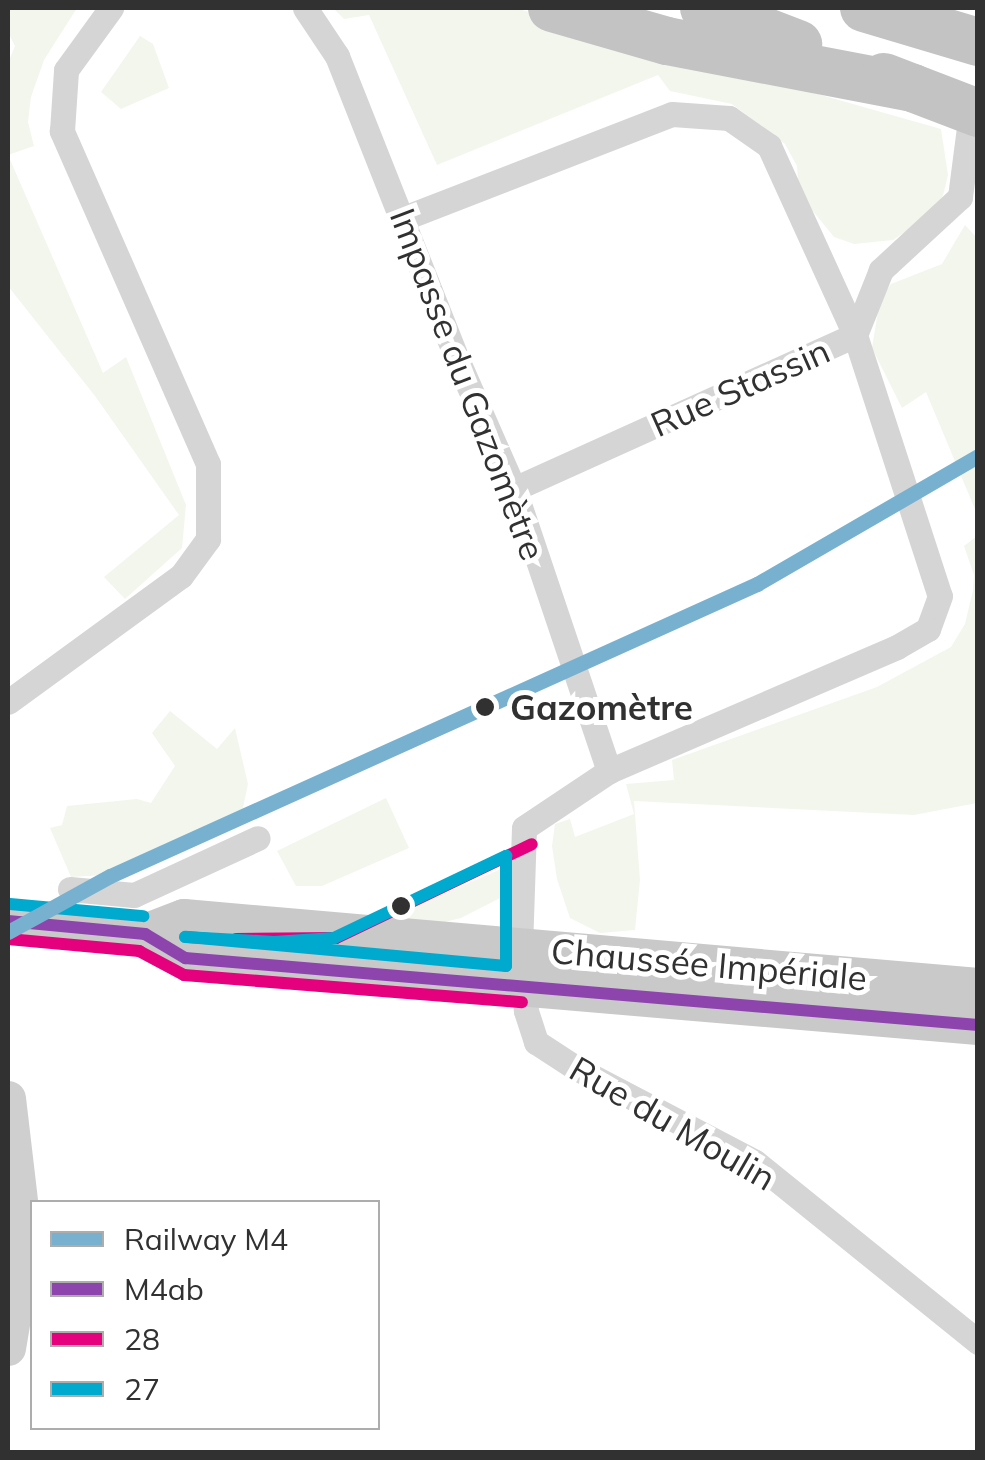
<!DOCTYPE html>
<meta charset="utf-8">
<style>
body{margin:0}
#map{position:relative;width:985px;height:1460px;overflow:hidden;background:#fff;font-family:Mulish,sans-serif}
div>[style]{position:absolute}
.green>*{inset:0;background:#f3f6ed}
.street>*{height:25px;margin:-12.5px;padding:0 12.5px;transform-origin:12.5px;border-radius:12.5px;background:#d5d5d5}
.secondary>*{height:35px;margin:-17.5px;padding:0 17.5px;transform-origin:17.5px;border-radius:17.5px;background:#cfcfcf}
.primary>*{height:40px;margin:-20px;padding:0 20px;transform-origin:20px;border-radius:20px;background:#c9c9c9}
.highway>*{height:48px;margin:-24px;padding:0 24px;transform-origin:24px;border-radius:24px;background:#c3c3c3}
.bus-1>*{height:12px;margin:-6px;padding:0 6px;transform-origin:6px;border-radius:6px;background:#8e44ad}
.bus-2>*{height:12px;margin:-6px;padding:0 6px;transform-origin:6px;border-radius:6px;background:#e5007d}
.bus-3>*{height:12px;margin:-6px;padding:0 6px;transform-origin:6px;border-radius:6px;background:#00a9ce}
.rail-1>*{height:15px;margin:-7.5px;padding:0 7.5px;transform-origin:7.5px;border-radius:7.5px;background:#78b1cf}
.dots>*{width:28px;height:28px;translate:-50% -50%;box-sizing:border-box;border:5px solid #fff;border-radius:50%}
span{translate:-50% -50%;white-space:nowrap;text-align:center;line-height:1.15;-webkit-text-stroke:10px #fff;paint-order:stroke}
.street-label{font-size:35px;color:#313131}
.stop-label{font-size:35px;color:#313131;font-weight:700}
.left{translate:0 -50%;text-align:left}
.frame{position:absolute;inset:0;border:10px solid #313131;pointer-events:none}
.legend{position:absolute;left:30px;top:1200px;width:350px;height:230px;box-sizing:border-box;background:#fff;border:2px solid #adadad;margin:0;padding:12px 18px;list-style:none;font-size:30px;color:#313131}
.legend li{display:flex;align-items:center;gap:20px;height:50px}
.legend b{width:50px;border:2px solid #adadad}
</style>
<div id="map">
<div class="green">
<i style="clip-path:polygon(8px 8px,77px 8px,44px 60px,31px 97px,28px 122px,34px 146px,8px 155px,103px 373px,126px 357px,186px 505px,182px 548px,125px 599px,104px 577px,179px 515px,95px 396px,8px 286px,8px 63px,15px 46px,8px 32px)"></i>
<i style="clip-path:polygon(333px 8px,515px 8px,941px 129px,948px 175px,944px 192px,937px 210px,893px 240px,854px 244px,834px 237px,799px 194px,797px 166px,785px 144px,732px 104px,670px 91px,658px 75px,437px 165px,369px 15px,344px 19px)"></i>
<i style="clip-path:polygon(140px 36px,153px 44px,169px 88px,121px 109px,101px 92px)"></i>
<i style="clip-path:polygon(965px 225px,978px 239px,977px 514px,926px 392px,902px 408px,872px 348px,880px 299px,891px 284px,942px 264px)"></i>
<i style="clip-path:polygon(977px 536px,977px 803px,914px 815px,634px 801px,640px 880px,635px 930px,600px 933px,570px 918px,557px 879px,552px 846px,555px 824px,570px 819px,575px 837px,634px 814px,626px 784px,674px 780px,672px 760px,877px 687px,951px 647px,965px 624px,973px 590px,974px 575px,964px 546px)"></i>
<i style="clip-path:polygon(170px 711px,217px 749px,235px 728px,248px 784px,241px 817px,158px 861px,105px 875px,71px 877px,50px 828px,62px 825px,67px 806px,137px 799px,151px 803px,175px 766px,152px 733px)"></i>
<i style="clip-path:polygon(386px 798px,409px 848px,322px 886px,296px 886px,277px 851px)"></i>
<i style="clip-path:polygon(501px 869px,508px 887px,502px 897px,461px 918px,424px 927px,382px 920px)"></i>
</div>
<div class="street">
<i style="left:305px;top:8px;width:58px;rotate:56.3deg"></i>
<i style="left:337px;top:56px;width:324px;rotate:68.4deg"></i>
<i style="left:456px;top:357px;width:144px;rotate:66.3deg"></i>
<i style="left:514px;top:489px;width:298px;rotate:71.4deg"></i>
<i style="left:971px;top:112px;width:86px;rotate:97.4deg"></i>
<i style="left:960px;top:197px;width:108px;rotate:137.3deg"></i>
<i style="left:881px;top:270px;width:70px;rotate:111.8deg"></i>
<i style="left:855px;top:335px;width:274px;rotate:72deg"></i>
<i style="left:940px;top:596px;width:35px;rotate:110deg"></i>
<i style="left:928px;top:629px;width:36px;rotate:150deg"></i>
<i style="left:897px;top:647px;width:314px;rotate:156.7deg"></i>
<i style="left:609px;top:771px;width:102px;rotate:146.2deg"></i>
<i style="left:524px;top:828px;width:120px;rotate:91.9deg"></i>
<i style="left:520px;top:948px;width:63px;rotate:84.6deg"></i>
<i style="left:526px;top:1011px;width:33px;rotate:72deg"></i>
<i style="left:536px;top:1042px;width:48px;rotate:33deg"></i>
<i style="left:576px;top:1068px;width:202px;rotate:27.7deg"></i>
<i style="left:755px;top:1162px;width:287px;rotate:38.9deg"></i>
<i style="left:404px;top:218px;width:287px;rotate:-21.2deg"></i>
<i style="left:672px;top:114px;width:57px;rotate:4deg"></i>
<i style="left:729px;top:118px;width:49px;rotate:35deg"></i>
<i style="left:769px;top:146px;width:208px;rotate:65.5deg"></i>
<i style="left:855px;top:335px;width:374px;rotate:155.7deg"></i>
<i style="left:8px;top:702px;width:214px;rotate:-36.1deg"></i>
<i style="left:181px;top:576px;width:46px;rotate:-53.9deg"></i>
<i style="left:208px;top:539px;width:75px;rotate:-90deg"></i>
<i style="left:208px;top:464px;width:364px;rotate:-113.7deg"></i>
<i style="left:62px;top:131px;width:61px;rotate:-86.2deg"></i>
<i style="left:66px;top:70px;width:77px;rotate:-54deg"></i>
<i style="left:70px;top:889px;width:64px;rotate:5.4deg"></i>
<i style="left:134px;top:895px;width:136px;rotate:-24.7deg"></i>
</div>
<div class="secondary">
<i style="left:8px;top:1098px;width:121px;rotate:83.3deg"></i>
<i style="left:22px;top:1218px;width:58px;rotate:92deg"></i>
<i style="left:20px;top:1276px;width:73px;rotate:99.5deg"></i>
</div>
<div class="primary">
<i style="left:8px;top:921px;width:138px;rotate:5.4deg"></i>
<i style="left:145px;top:934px;width:47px;rotate:31deg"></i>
<i style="left:185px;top:958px;width:796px;rotate:4.83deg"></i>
<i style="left:145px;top:934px;width:42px;rotate:-21deg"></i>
<i style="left:184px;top:919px;width:797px;rotate:4.97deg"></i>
</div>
<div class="highway">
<i style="left:552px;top:8px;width:120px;rotate:16deg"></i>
<i style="left:667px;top:41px;width:250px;rotate:10.8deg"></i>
<i style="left:704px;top:8px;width:101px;rotate:21deg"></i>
<i style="left:864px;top:8px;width:119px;rotate:16.6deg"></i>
<i style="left:884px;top:77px;width:101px;rotate:21deg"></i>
</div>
<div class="bus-1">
<i style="left:8px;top:921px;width:138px;rotate:5.4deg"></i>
<i style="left:145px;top:934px;width:47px;rotate:31deg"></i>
<i style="left:185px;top:958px;width:796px;rotate:4.83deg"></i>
</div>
<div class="bus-2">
<i style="left:8px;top:939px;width:132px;rotate:5.2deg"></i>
<i style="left:139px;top:951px;width:51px;rotate:28.1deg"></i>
<i style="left:184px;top:975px;width:339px;rotate:4.6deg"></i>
<i style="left:236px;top:939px;width:100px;rotate:-0.6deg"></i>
<i style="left:336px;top:938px;width:217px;rotate:-25.6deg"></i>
</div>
<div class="bus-3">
<i style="left:506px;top:856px;width:110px;rotate:90deg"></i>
<i style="left:506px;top:966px;width:322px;rotate:-174.8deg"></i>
<i style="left:185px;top:937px;width:89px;rotate:3.2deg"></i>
<i style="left:274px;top:942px;width:60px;rotate:-3.8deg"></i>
<i style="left:334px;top:938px;width:191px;rotate:-25.5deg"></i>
<i style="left:10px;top:904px;width:134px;rotate:5.2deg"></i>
</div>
<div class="rail-1">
<i style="left:8px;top:932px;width:116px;rotate:-28.8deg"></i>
<i style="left:110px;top:876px;width:710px;rotate:-24.29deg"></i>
<i style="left:757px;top:584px;width:255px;rotate:-30.1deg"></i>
</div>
<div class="dots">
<i style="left:485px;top:707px;background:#313131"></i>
<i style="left:401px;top:906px;background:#313131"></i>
</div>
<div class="street-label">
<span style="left:468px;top:384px;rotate:69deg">Impasse du Gazomètre</span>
<span style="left:740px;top:387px;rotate:-24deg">Rue Stassin</span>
<span style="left:709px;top:964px;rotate:5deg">Chaussée Impériale</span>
<span style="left:673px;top:1123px;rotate:30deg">Rue du Moulin</span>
</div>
<div class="stop-label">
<span class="left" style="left:510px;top:707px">Gazomètre</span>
</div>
<div class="frame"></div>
<ul class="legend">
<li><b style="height:12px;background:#78b1cf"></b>Railway M4</li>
<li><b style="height:12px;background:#8e44ad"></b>M4ab</li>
<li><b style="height:12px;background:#e5007d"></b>28</li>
<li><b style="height:12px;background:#00a9ce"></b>27</li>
</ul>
</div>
